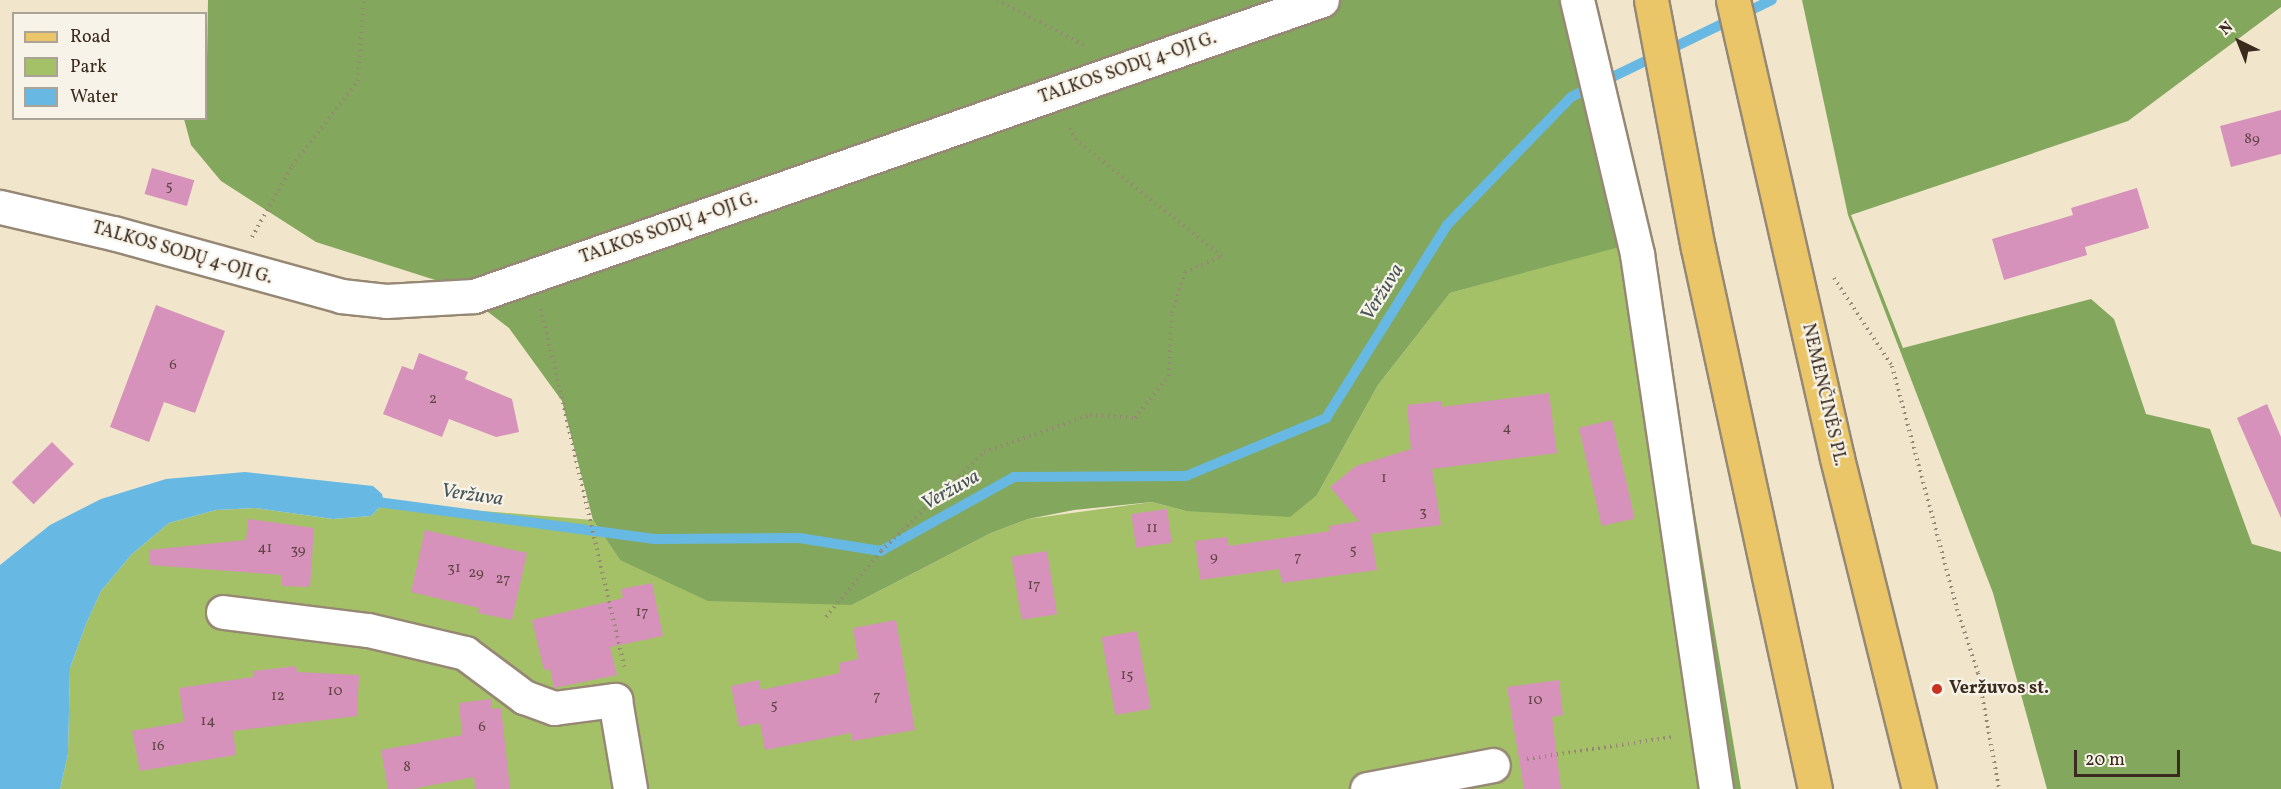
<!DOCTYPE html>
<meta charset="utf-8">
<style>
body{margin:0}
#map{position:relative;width:2281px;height:789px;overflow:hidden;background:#f1e5cb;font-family:Vollkorn,serif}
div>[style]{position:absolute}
.green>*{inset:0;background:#a4c168}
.forest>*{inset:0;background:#83a75c}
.water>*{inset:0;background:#67b9e3}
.stream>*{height:10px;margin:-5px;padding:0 5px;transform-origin:5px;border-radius:5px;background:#67b9e3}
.building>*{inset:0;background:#d692bb;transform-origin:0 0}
.path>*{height:4px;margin-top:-2px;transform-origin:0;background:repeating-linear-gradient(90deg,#968874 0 1.5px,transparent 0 6px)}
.roads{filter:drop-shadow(2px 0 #968874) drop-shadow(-2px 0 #968874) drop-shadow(0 2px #968874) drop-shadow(0 -2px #968874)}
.street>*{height:33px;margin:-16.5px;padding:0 16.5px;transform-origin:16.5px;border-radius:16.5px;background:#fff}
.primary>*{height:33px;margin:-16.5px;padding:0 16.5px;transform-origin:16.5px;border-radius:16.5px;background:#eac669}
.dots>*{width:16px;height:16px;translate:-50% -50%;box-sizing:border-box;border:3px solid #f7f3e8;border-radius:50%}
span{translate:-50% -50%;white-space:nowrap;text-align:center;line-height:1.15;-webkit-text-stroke:4.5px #f7f3e8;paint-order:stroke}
.number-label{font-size:15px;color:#624445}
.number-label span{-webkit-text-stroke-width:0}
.street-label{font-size:18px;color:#3b2a1e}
.poi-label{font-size:18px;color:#3b2a1e;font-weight:700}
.left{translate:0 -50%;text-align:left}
.water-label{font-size:20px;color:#485559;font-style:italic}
.legend{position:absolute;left:12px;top:12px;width:195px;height:108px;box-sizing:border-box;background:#f7f3e8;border:2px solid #aca397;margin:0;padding:8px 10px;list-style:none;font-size:18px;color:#3b2a1e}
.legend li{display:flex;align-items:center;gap:12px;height:30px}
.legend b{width:30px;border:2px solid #aca397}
.north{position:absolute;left:2209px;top:12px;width:60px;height:60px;-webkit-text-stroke:4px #f7f3e8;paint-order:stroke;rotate:317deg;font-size:16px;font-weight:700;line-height:24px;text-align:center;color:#3b2a1e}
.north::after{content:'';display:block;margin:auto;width:21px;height:27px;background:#3b2a1e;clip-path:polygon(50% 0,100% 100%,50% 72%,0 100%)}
.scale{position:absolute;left:2074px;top:750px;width:106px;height:27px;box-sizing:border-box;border:3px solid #3b2a1e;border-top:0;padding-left:8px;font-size:18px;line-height:21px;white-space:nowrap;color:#3b2a1e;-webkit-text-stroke:4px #f7f3e8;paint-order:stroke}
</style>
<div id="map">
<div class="green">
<i style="clip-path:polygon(1619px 246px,1703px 789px,60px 789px,68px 754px,70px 668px,86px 624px,101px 591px,132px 554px,169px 523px,216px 510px,255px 508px,333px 519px,371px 516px,384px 503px,593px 520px,620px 560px,852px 605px,991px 533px,1028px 519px,1152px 502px,1186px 511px,1317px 495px,1378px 385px,1450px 293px)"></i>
</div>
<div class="forest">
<i style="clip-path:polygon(208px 0,1592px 0,1648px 232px,1741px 789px,1703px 789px,1619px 247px,1450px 293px,1378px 385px,1317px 495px,1290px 517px,1186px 511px,1152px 502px,1074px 510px,1028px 519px,991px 533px,852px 605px,708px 601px,620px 560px,593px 520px,562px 401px,509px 328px,454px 286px,316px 242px,221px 181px,191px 145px,184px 119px,206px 118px)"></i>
<i style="clip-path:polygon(1802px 0,2281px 0,2281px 7px,2128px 121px,1851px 215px,1903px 348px,2091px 299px,2114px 319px,2146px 414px,2210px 429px,2252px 544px,2281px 552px,2281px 789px,2047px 789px,1993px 593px,1848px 215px)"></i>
</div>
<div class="water">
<i style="clip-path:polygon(245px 472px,373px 486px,382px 494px,384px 503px,371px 516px,333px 519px,255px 508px,216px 510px,169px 523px,132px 554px,101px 591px,86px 624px,70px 668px,68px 754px,60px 789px,0 789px,0 565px,50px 525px,101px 499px,166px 479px)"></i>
</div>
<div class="stream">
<i style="left:370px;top:501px;width:289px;rotate:7.6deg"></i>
<i style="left:656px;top:539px;width:143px;rotate:-0.4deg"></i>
<i style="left:799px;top:538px;width:83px;rotate:9deg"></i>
<i style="left:881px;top:551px;width:152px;rotate:-29.1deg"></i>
<i style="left:1014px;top:477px;width:172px;rotate:-0.3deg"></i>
<i style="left:1186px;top:476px;width:152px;rotate:-22.5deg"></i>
<i style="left:1326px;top:418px;width:228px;rotate:-57.9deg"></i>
<i style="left:1447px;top:225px;width:178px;rotate:-45.9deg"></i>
<i style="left:1571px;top:97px;width:223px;rotate:-25.8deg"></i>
</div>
<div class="building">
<i style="clip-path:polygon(2281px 110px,2281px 154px,2231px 167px,2220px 126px)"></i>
<i style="left:152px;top:168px;width:44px;height:27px;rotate:16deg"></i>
<i style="clip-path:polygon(2137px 188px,2149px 228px,2085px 247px,2087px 255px,2004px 280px,1992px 239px,2073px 215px,2071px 208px)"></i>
<i style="clip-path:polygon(156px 305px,225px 331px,195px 413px,164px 402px,149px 442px,110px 427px)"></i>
<i style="clip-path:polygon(419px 353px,468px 372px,465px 379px,512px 399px,519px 432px,496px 437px,449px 419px,442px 437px,383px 414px,402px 366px,413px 370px)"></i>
<i style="clip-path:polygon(1549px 393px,1557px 453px,1432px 469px,1441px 525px,1371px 534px,1377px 570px,1282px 583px,1279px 569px,1200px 580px,1195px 541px,1227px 537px,1229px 546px,1330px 531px,1329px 526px,1359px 521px,1330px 487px,1356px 466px,1411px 449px,1407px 405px,1441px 401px,1442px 407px)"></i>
<i style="clip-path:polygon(2267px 404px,2281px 437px,2281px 518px,2237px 418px)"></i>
<i style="left:1612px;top:420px;width:101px;height:34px;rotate:77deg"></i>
<i style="left:52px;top:442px;width:31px;height:57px;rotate:45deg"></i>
<i style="left:1167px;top:509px;width:34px;height:36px;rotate:82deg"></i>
<i style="clip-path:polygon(248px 519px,314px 528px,310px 587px,282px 586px,282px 575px,149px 565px,149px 550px,246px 540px)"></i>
<i style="clip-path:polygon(425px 530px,527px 553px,512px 620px,478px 613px,479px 608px,411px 592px)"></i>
<i style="left:1047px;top:551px;width:64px;height:36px;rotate:81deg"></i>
<i style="clip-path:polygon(652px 583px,663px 636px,610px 647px,617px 675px,554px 688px,550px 669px,544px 670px,532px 620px,623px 598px,621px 589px)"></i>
<i style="clip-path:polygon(896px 620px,915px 730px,852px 741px,851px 733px,765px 750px,760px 723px,739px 727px,731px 686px,759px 680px,761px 690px,840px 673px,839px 663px,858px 659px,853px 628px)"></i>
<i style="left:1137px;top:631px;width:79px;height:36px;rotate:80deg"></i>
<i style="clip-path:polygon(296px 666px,297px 672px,359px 675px,357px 716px,233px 731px,236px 755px,140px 771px,132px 731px,184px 722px,179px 688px,253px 677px,253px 671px)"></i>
<i style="clip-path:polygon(1559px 680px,1563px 715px,1552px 717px,1561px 789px,1524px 789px,1507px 687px)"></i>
<i style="clip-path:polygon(491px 699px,492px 709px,501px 708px,510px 789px,475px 789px,474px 777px,412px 789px,388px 789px,381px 750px,462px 735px,459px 703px)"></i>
</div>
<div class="path">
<i style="left:997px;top:0;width:98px;rotate:27.3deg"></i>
<i style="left:252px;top:237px;width:81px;rotate:-60.6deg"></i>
<i style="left:292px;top:166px;width:108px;rotate:-52.2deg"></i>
<i style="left:358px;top:81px;width:81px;rotate:-85.8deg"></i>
<i style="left:1834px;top:278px;width:105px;rotate:56.6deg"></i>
<i style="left:1892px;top:366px;width:252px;rotate:75deg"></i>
<i style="left:1957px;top:609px;width:67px;rotate:71.8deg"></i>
<i style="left:1978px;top:673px;width:118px;rotate:79.7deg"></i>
<i style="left:541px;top:309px;width:367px;rotate:76.9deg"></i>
<i style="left:826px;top:617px;width:86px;rotate:-50.2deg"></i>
<i style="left:881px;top:551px;width:143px;rotate:-43.9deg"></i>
<i style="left:984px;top:452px;width:112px;rotate:-19.2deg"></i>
<i style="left:1090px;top:415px;width:45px;rotate:3.8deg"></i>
<i style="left:1135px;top:418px;width:54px;rotate:-51deg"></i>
<i style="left:1169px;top:376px;width:63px;rotate:-87.3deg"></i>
<i style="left:1172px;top:313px;width:43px;rotate:-72.4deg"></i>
<i style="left:1185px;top:272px;width:40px;rotate:-23.4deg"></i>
<i style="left:1222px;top:256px;width:186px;rotate:-141.5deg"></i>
<i style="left:1076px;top:140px;width:16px;rotate:-120deg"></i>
<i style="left:1527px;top:759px;width:148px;rotate:-8.6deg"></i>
</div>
<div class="roads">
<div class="street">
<i style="left:1577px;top:0;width:261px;rotate:76.7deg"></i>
<i style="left:1637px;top:254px;width:541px;rotate:81.6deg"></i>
<i style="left:0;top:207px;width:116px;rotate:13deg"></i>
<i style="left:113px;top:233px;width:237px;rotate:15.4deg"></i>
<i style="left:341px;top:296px;width:45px;rotate:6.3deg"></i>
<i style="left:386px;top:301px;width:88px;rotate:-3.3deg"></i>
<i style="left:474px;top:296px;width:898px;rotate:-19.24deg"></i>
<i style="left:223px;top:612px;width:146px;rotate:7.1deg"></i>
<i style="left:368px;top:630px;width:100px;rotate:13.3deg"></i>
<i style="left:465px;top:653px;width:74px;rotate:36.7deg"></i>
<i style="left:524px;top:697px;width:32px;rotate:20deg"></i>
<i style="left:554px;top:708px;width:62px;rotate:-7.5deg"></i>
<i style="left:615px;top:700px;width:90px;rotate:80.4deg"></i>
<i style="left:1367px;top:789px;width:128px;rotate:-10.8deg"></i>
</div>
<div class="primary">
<i style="left:1651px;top:0;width:252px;rotate:79.3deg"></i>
<i style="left:1698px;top:248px;width:554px;rotate:77.8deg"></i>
<i style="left:1733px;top:0;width:470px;rotate:77.2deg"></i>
<i style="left:1837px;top:458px;width:341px;rotate:76.1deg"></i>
</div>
</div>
<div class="dots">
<i style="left:1937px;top:689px;background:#c8321e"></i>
</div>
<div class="number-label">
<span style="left:2252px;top:140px">89</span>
<span style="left:169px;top:187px">5</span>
<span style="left:173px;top:366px">6</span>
<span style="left:433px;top:400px">2</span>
<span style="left:1507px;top:429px">4</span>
<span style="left:1384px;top:479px">1</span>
<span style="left:1423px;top:513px">3</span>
<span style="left:1152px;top:529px">11</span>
<span style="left:265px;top:549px">41</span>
<span style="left:298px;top:551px">39</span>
<span style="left:1353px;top:551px">5</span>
<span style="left:1214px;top:558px">9</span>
<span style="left:1298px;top:558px">7</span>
<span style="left:454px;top:569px">31</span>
<span style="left:476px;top:574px">29</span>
<span style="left:503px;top:580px">27</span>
<span style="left:1034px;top:586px">17</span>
<span style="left:642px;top:613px">17</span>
<span style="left:1127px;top:676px">15</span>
<span style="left:335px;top:692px">10</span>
<span style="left:278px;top:697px">12</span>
<span style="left:877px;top:697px">7</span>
<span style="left:1535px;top:701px">10</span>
<span style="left:774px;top:706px">5</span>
<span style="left:208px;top:722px">14</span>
<span style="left:482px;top:728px">6</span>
<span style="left:158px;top:747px">16</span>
<span style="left:407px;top:768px">8</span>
</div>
<div class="street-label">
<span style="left:1128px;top:69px;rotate:-19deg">TALKOS SODŲ 4-OJI G.</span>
<span style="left:669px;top:229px;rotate:-19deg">TALKOS SODŲ 4-OJI G.</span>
<span style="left:182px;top:254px;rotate:16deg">TALKOS SODŲ 4-OJI G.</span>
<span style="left:1823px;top:395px;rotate:77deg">NEMENČINĖS PL.</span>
</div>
<div class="poi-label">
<span class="left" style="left:1949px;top:689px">Veržuvos st.</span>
</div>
<div class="water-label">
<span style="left:1383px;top:293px;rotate:-58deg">Veržuva</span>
<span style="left:951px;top:491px;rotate:-29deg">Veržuva</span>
<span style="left:472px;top:496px;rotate:8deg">Veržuva</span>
</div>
<ul class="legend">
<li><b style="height:8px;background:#eac669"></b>Road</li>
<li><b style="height:16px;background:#a4c168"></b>Park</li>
<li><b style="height:16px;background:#67b9e3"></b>Water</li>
</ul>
<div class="north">N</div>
<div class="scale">20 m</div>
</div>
